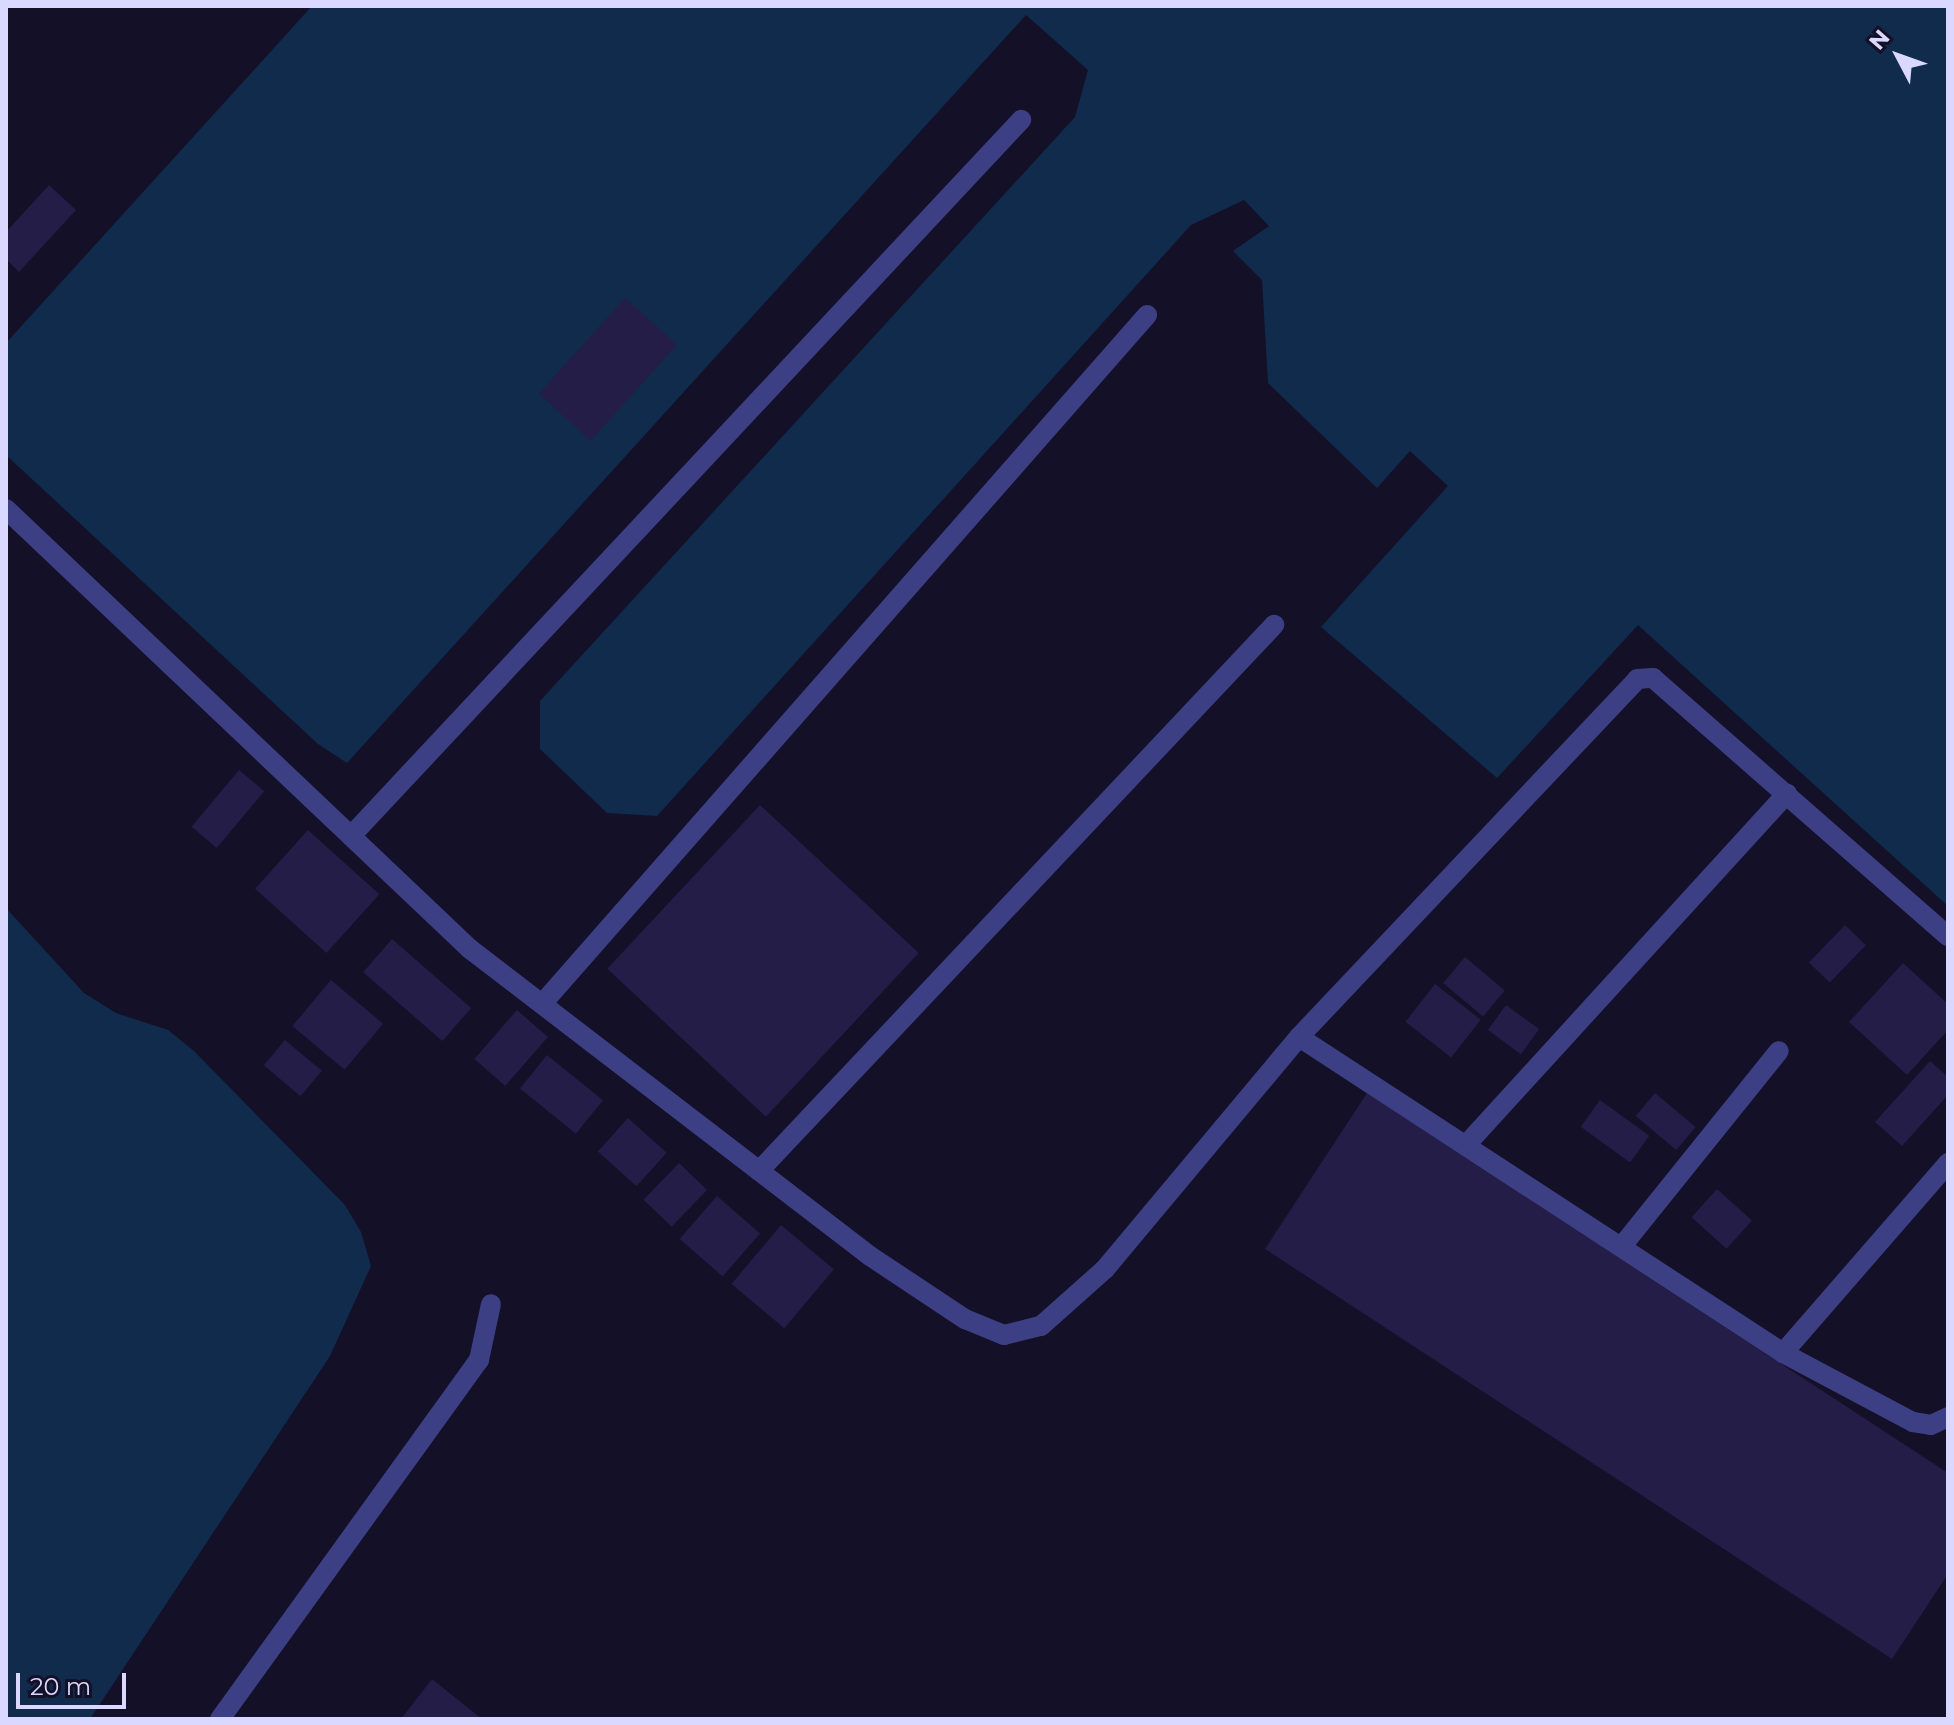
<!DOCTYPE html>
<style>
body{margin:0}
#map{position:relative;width:1954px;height:1725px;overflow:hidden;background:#131028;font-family:Montserrat,sans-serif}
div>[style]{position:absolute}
.water>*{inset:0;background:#102b4c}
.building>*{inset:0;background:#231d48;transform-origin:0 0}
.minor>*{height:20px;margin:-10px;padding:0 10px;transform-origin:10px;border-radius:10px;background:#3d3f85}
span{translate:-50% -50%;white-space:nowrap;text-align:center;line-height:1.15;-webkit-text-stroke:7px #131028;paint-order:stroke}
.frame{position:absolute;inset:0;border:8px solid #dad8fe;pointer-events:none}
.north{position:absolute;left:1858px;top:16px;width:80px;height:80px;-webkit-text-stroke:6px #131028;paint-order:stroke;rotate:311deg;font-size:22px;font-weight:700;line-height:32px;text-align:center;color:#dad8fe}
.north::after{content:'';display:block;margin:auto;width:28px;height:36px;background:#dad8fe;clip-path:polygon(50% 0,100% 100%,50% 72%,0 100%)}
.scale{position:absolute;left:16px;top:1673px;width:110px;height:36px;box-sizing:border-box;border:4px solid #dad8fe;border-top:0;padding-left:10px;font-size:24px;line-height:28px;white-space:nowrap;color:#dad8fe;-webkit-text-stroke:6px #131028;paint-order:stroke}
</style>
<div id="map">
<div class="water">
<i style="clip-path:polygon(312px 6px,1948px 6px,1948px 906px,1638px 625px,1497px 778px,1321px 627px,1448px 486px,1410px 451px,1377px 488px,1268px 383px,1262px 280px,1233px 251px,1269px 226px,1244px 200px,1191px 225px,657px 816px,607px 813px,540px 749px,540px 701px,1075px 117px,1088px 70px,1026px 15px,347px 763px,318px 744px,6px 455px,6px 343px)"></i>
<i style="clip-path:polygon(6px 908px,84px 993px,116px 1013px,168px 1030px,194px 1051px,345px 1205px,361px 1232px,371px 1266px,330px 1356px,90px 1719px,6px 1719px)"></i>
</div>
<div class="building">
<i style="clip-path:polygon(49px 185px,76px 210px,19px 272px,6px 259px,6px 232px)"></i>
<i style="left:625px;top:298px;width:70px;height:129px;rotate:42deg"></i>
<i style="left:239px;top:770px;width:33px;height:74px;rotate:40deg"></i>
<i style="left:760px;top:805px;width:217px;height:224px;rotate:43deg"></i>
<i style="left:308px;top:830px;width:96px;height:79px;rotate:42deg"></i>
<i style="left:1845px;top:925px;width:29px;height:52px;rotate:44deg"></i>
<i style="left:392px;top:939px;width:105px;height:44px;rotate:41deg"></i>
<i style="left:1465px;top:957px;width:52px;height:34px;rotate:40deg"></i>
<i style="clip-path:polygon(1903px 963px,1948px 1004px,1948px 1030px,1907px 1075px,1849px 1022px)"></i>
<i style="left:331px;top:980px;width:68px;height:60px;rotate:40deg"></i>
<i style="left:1435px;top:984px;width:58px;height:48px;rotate:38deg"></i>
<i style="left:1506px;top:1005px;width:41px;height:31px;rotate:36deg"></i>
<i style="left:517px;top:1010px;width:41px;height:65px;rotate:41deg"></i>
<i style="left:285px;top:1040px;width:48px;height:33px;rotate:40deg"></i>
<i style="left:547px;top:1055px;width:72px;height:43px;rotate:39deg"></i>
<i style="clip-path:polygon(1930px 1061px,1948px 1077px,1948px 1095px,1902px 1146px,1875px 1122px)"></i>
<i style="clip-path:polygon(1367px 1093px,1948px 1473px,1948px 1574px,1892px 1659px,1265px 1249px)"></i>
<i style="left:1655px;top:1093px;width:53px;height:30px;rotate:40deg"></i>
<i style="left:1600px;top:1100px;width:61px;height:33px;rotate:36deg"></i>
<i style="left:628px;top:1118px;width:52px;height:45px;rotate:42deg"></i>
<i style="left:679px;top:1163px;width:39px;height:51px;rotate:44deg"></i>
<i style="left:1717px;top:1189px;width:47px;height:38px;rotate:42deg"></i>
<i style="left:717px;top:1196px;width:57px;height:57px;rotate:41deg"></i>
<i style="left:781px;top:1225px;width:69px;height:77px;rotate:40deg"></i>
<i style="clip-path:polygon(432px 1679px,482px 1719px,401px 1719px)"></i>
</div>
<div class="minor">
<i style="left:6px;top:509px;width:639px;rotate:43.48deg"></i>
<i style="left:470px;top:949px;width:504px;rotate:37.51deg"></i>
<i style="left:870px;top:1256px;width:114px;rotate:33.6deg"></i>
<i style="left:965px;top:1319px;width:42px;rotate:22.3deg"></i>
<i style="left:1004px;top:1335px;width:38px;rotate:-14deg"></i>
<i style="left:1041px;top:1326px;width:86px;rotate:-41.7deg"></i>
<i style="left:1105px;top:1269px;width:302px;rotate:-50.1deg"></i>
<i style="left:1299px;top:1037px;width:492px;rotate:-46.6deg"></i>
<i style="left:1637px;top:679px;width:16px;rotate:-4deg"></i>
<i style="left:1653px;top:678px;width:392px;rotate:41.2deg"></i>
<i style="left:351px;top:836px;width:981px;rotate:-46.9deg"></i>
<i style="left:542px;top:1004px;width:917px;rotate:-48.71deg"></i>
<i style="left:1299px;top:1037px;width:578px;rotate:33.14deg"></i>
<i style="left:1783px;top:1353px;width:147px;rotate:28deg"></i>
<i style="left:1913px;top:1422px;width:18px;rotate:9deg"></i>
<i style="left:1931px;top:1425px;width:19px;rotate:-25deg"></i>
<i style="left:1466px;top:1145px;width:476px;rotate:-47.6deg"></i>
<i style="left:759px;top:1171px;width:751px;rotate:-46.67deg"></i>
<i style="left:1622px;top:1246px;width:250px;rotate:-51.2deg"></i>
<i style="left:1783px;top:1353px;width:252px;rotate:-49deg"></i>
<i style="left:220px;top:1719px;width:443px;rotate:-54.2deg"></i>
<i style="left:479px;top:1360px;width:57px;rotate:-77.9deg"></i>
</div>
<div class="frame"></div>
<div class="north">N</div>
<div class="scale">20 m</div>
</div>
